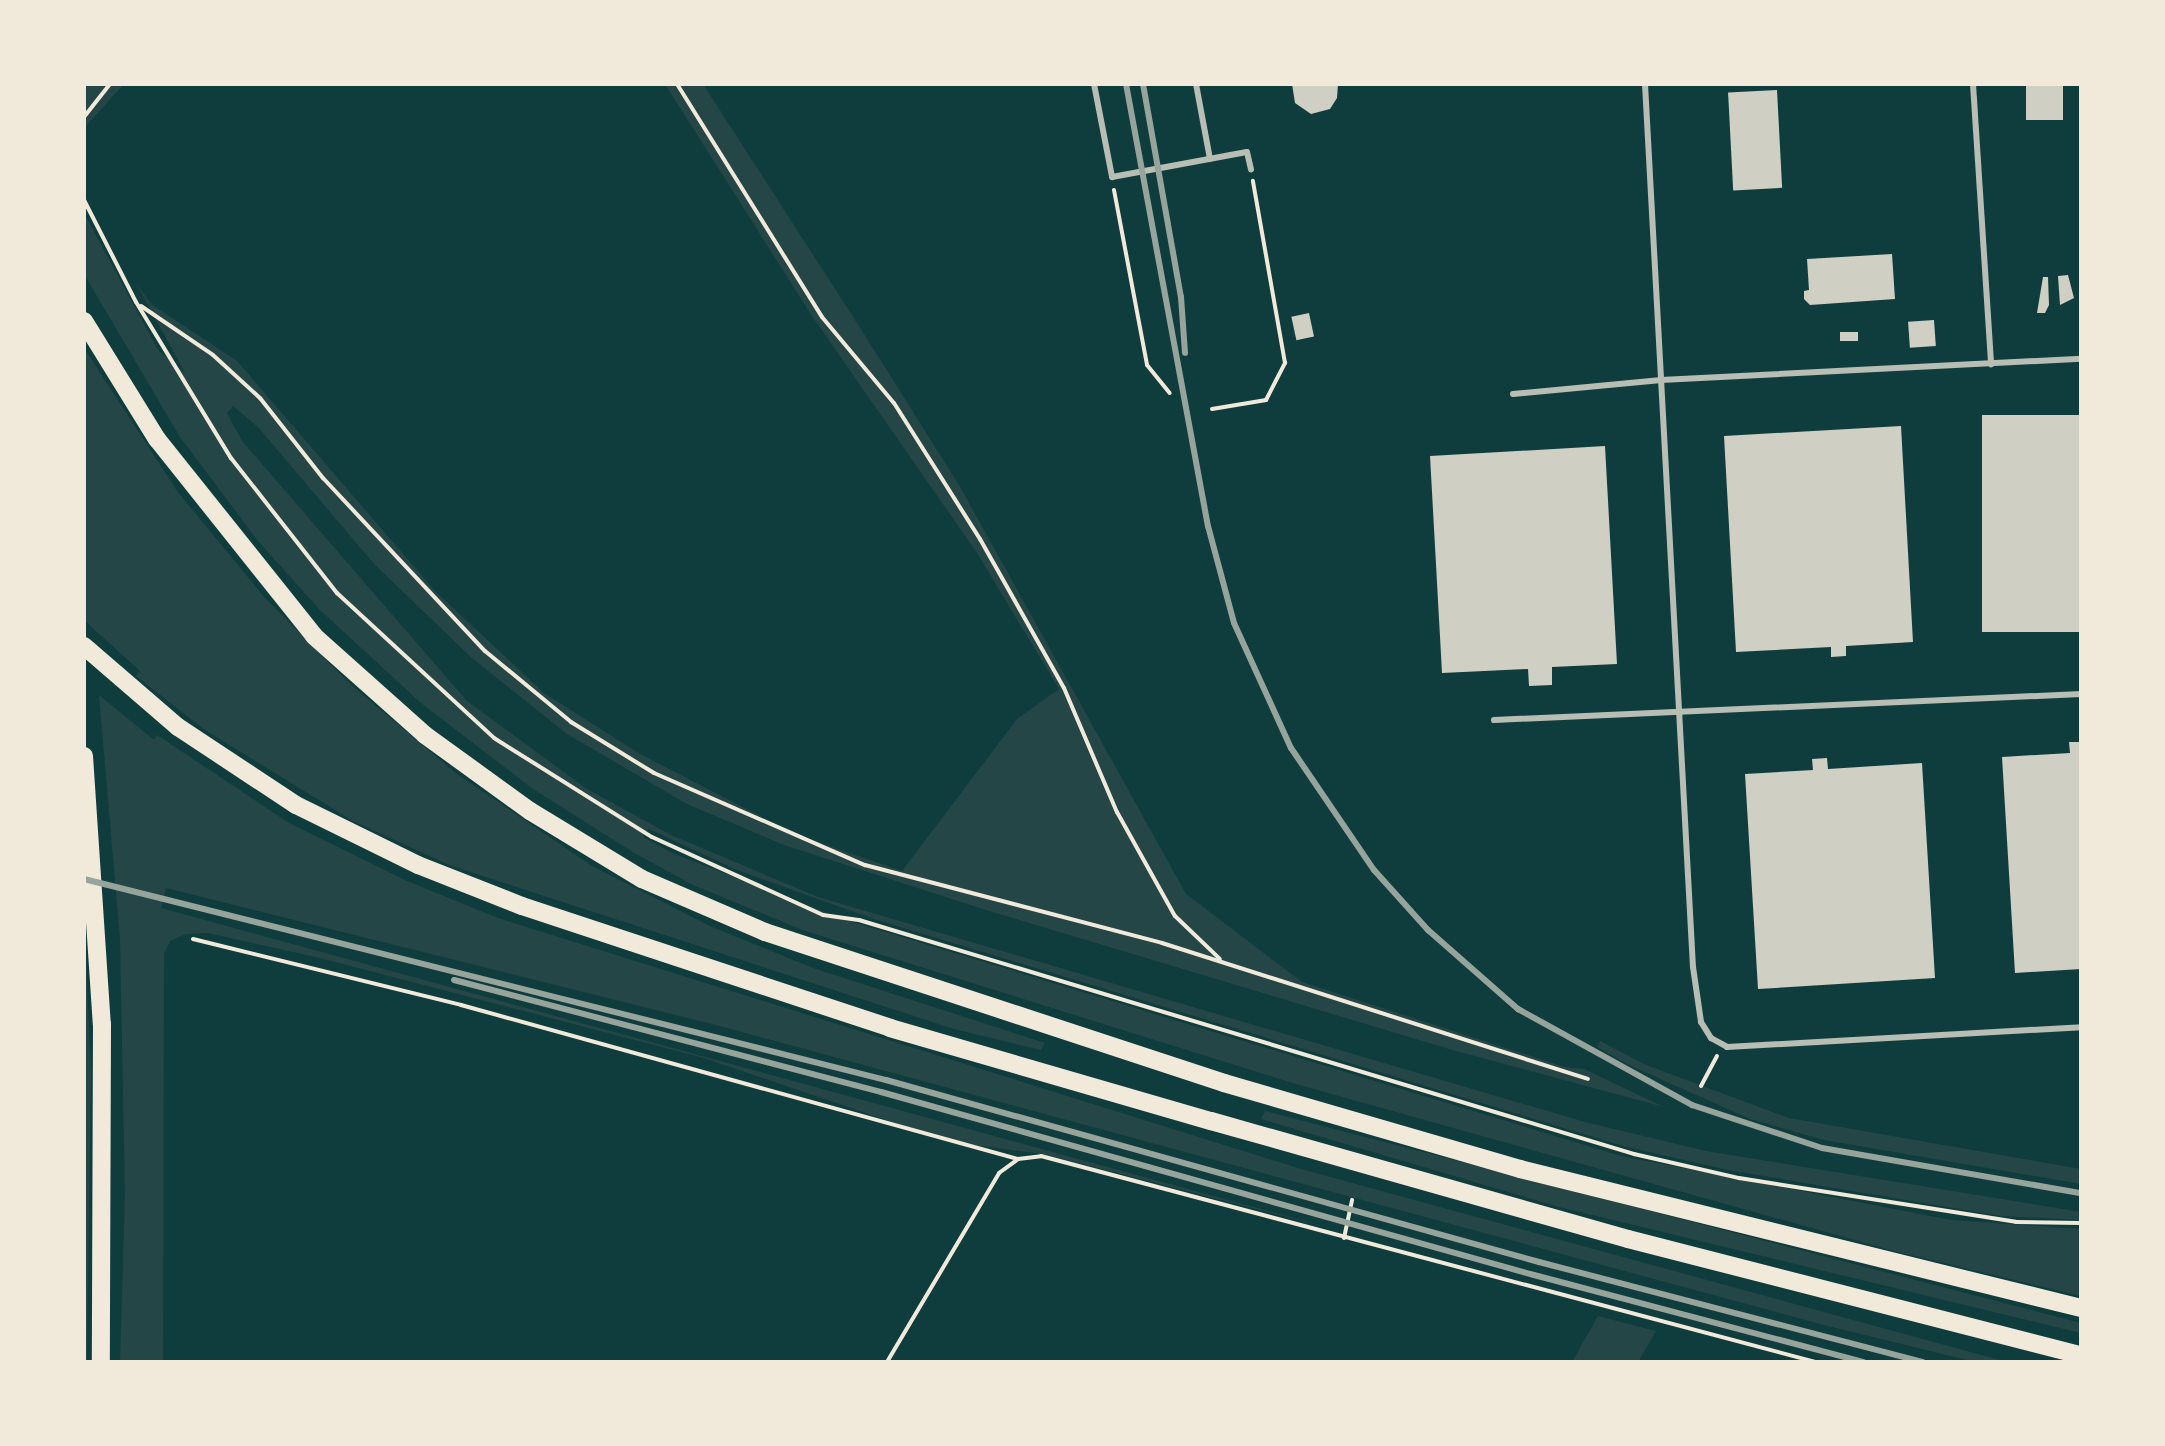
<!DOCTYPE html>
<style>
body{margin:0}
#map{position:relative;width:2165px;height:1446px;overflow:hidden;background:#0f3d3e;font-family:"Golos Text",sans-serif}
div>[style]{position:absolute}
.green>*{inset:0;background:#244646}
.building>*{inset:0;background:#cfcfc3;transform-origin:0 0}
.path>*{height:4px;margin:-2px;padding:0 2px;transform-origin:2px;border-radius:2px;background:#f1e9da}
.service>*{height:6px;margin:-3px;padding:0 3px;transform-origin:3px;border-radius:3px;background:#b8beb3}
.trunk>*{height:18px;margin:-9px;padding:0 9px;transform-origin:9px;border-radius:9px;background:#f1e9da}
.rail>*{height:6px;margin:-3px;padding:0 3px;transform-origin:3px;border-radius:3px;background:#97a49c}
span{translate:-50% -50%;white-space:nowrap;text-align:center;line-height:1.15;-webkit-text-stroke:7px #f1e9da;paint-order:stroke}
.frame{position:absolute;inset:0;border:86px solid #f1e9da;pointer-events:none}
</style>
<div id="map">
<div class="green">
<i style="clip-path:polygon(84px 84px,124px 84px,84px 128px)"></i>
<i style="clip-path:polygon(665px 84px,703px 84px,864px 334px,959px 485px,1186px 894px,1302px 982px,1565px 1067px,1584px 1069px,1664px 1107px,1449px 1049px,986px 910px,784px 845px,687px 804px,567px 734px,472px 658px,375px 565px,258px 427px,233px 406px,227px 413px,242px 441px,467px 701px,587px 789px,671px 835px,818px 897px,1585px 1122px,1706px 1151px,2081px 1212px,2081px 1220px,2001px 1216px,1728px 1170px,1623px 1146px,874px 919px,737px 870px,649px 829px,643px 837px,672px 853px,843px 919px,1621px 1156px,1951px 1220px,2081px 1229px,2081px 1296px,1894px 1251px,1296px 1084px,805px 931px,693px 885px,636px 854px,533px 789px,421px 703px,320px 610px,258px 541px,180px 437px,84px 274px,84px 213px,158px 350px,185px 373px,136px 283px,151px 304px,237px 361px,435px 591px,544px 693px,640px 754px,797px 835px,902px 871px,1017px 719px,1059px 689px,977px 553px,812px 316px)"></i>
<i style="clip-path:polygon(84px 348px,177px 491px,265px 598px,350px 684px,457px 774px,592px 866px,712px 927px,813px 968px,1045px 1043px,1041px 1050px,954px 1029px,449px 865px,353px 821px,205px 730px,136px 676px,140px 671px,86px 622px)"></i>
<i style="clip-path:polygon(99px 695px,154px 740px,157px 735px,289px 823px,407px 881px,498px 918px,1301px 1169px,2007px 1362px,1975px 1362px,1824px 1325px,716px 1025px,166px 888px,161px 908px,1349px 1233px,1043px 1154px,951px 1142px,704px 1058px,320px 958px,208px 933px,186px 934px,170px 941px,164px 954px,163px 1362px,120px 1362px,125px 1195px,120px 939px)"></i>
<i style="clip-path:polygon(84px 910px,91px 1075px,87px 1362px,84px 1362px)"></i>
<i style="clip-path:polygon(1600px 1041px,1646px 1065px,1789px 1118px,2081px 1169px,2081px 1184px,1824px 1140px,1750px 1119px,1627px 1064px,1597px 1047px)"></i>
<i style="clip-path:polygon(1265px 1111px,2081px 1323px,2081px 1333px,1559px 1207px,1261px 1119px)"></i>
<i style="clip-path:polygon(1598px 1316px,1656px 1331px,1638px 1362px,1572px 1362px)"></i>
</div>
<div class="building">
<i style="clip-path:polygon(1292px 84px,1338px 84px,1337px 98px,1330px 109px,1311px 114px,1295px 103px)"></i>
<i style="left:2026px;top:84px;width:37px;height:36px"></i>
<i style="left:1777px;top:90px;width:98px;height:49px;rotate:87deg"></i>
<i style="clip-path:polygon(1892px 254px,1895px 299px,1810px 305px,1804px 299px,1804px 291px,1809px 290px,1807px 259px)"></i>
<i style="clip-path:polygon(2068px 275px,2074px 298px,2060px 305px,2058px 276px)"></i>
<i style="clip-path:polygon(2043px 277px,2048px 277px,2049px 305px,2045px 313px,2037px 313px)"></i>
<i style="left:1309px;top:313px;width:24px;height:18px;rotate:78deg"></i>
<i style="left:1934px;top:320px;width:26px;height:26px;rotate:86deg"></i>
<i style="left:1840px;top:332px;width:18px;height:9px"></i>
<i style="left:2081px;top:415px;width:217px;height:99px;rotate:90deg"></i>
<i style="clip-path:polygon(1901px 426px,1913px 642px,1846px 646px,1846px 656px,1831px 657px,1831px 647px,1736px 652px,1724px 436px)"></i>
<i style="clip-path:polygon(1605px 446px,1617px 664px,1552px 667px,1552px 685px,1529px 686px,1528px 669px,1442px 673px,1430px 456px)"></i>
<i style="clip-path:polygon(2069px 742px,2081px 742px,2081px 969px,2015px 973px,2002px 757px,2070px 753px)"></i>
<i style="clip-path:polygon(1827px 758px,1828px 769px,1922px 763px,1935px 978px,1758px 989px,1745px 774px,1813px 770px,1812px 759px)"></i>
</div>
<div class="path">
<i style="left:677px;top:84px;width:274px;rotate:58.1deg"></i>
<i style="left:822px;top:317px;width:112px;rotate:50.1deg"></i>
<i style="left:894px;top:403px;width:161px;rotate:57.7deg"></i>
<i style="left:980px;top:539px;width:171px;rotate:60.6deg"></i>
<i style="left:1064px;top:688px;width:135px;rotate:66.9deg"></i>
<i style="left:1117px;top:812px;width:119px;rotate:60.9deg"></i>
<i style="left:1175px;top:916px;width:62px;rotate:43.7deg"></i>
<i style="left:84px;top:117px;width:42px;rotate:-51.8deg"></i>
<i style="left:1114px;top:190px;width:178px;rotate:79.3deg"></i>
<i style="left:1147px;top:365px;width:36px;rotate:51deg"></i>
<i style="left:84px;top:200px;width:114px;rotate:63deg"></i>
<i style="left:136px;top:302px;width:183px;rotate:58.7deg"></i>
<i style="left:231px;top:458px;width:172px;rotate:51.9deg"></i>
<i style="left:337px;top:593px;width:214px;rotate:42.7deg"></i>
<i style="left:494px;top:738px;width:186px;rotate:32.1deg"></i>
<i style="left:652px;top:837px;width:188px;rotate:24.5deg"></i>
<i style="left:823px;top:915px;width:36px;rotate:8deg"></i>
<i style="left:859px;top:920px;width:810px;rotate:16.8deg"></i>
<i style="left:1634px;top:1154px;width:108px;rotate:12.9deg"></i>
<i style="left:1739px;top:1178px;width:280px;rotate:9deg"></i>
<i style="left:2016px;top:1222px;width:65px;rotate:0.9deg"></i>
<i style="left:141px;top:306px;width:87px;rotate:34.2deg"></i>
<i style="left:213px;top:355px;width:64px;rotate:42.5deg"></i>
<i style="left:260px;top:398px;width:102px;rotate:51.8deg"></i>
<i style="left:323px;top:478px;width:237px;rotate:46.9deg"></i>
<i style="left:485px;top:651px;width:112px;rotate:39.5deg"></i>
<i style="left:571px;top:722px;width:97px;rotate:31.6deg"></i>
<i style="left:654px;top:773px;width:230px;rotate:23.6deg"></i>
<i style="left:865px;top:865px;width:307px;rotate:14.7deg"></i>
<i style="left:1162px;top:943px;width:447px;rotate:17.7deg"></i>
<i style="left:1212px;top:409px;width:55px;rotate:-9.5deg"></i>
<i style="left:1266px;top:400px;width:42px;rotate:-62.8deg"></i>
<i style="left:1285px;top:363px;width:185px;rotate:-100deg"></i>
<i style="left:193px;top:939px;width:276px;rotate:13.8deg"></i>
<i style="left:461px;top:1005px;width:578px;rotate:15.46deg"></i>
<i style="left:1701px;top:1086px;width:34px;rotate:-62deg"></i>
<i style="left:1344px;top:1238px;width:39px;rotate:-78deg"></i>
<i style="left:887px;top:1362px;width:220px;rotate:-59.3deg"></i>
<i style="left:999px;top:1173px;width:24px;rotate:-36deg"></i>
<i style="left:1018px;top:1159px;width:23px;rotate:-7deg"></i>
<i style="left:1041px;top:1156px;width:802px;rotate:14.89deg"></i>
</div>
<div class="service">
<i style="left:1094px;top:84px;width:95px;rotate:79deg"></i>
<i style="left:1112px;top:177px;width:137px;rotate:-10.5deg"></i>
<i style="left:1247px;top:152px;width:18px;rotate:77deg"></i>
<i style="left:1196px;top:84px;width:76px;rotate:79.4deg"></i>
<i style="left:1645px;top:84px;width:884px;rotate:86.89deg"></i>
<i style="left:1693px;top:967px;width:56px;rotate:81.7deg"></i>
<i style="left:1701px;top:1022px;width:19px;rotate:58deg"></i>
<i style="left:1711px;top:1038px;width:18px;rotate:29deg"></i>
<i style="left:1727px;top:1047px;width:355px;rotate:-3.2deg"></i>
<i style="left:1973px;top:84px;width:281px;rotate:86.3deg"></i>
<i style="left:1513px;top:394px;width:149px;rotate:-5.4deg"></i>
<i style="left:1661px;top:380px;width:421px;rotate:-2.9deg"></i>
<i style="left:1494px;top:720px;width:588px;rotate:-2.54deg"></i>
</div>
<div class="trunk">
<i style="left:84px;top:321px;width:139px;rotate:58.3deg"></i>
<i style="left:157px;top:439px;width:252px;rotate:51.4deg"></i>
<i style="left:314px;top:636px;width:149px;rotate:41.7deg"></i>
<i style="left:425px;top:735px;width:130px;rotate:35.9deg"></i>
<i style="left:530px;top:811px;width:131px;rotate:31.3deg"></i>
<i style="left:642px;top:879px;width:134px;rotate:23.3deg"></i>
<i style="left:765px;top:932px;width:483px;rotate:18.2deg"></i>
<i style="left:1224px;top:1083px;width:308px;rotate:16.2deg"></i>
<i style="left:1520px;top:1169px;width:578px;rotate:13.92deg"></i>
<i style="left:84px;top:646px;width:124px;rotate:40.8deg"></i>
<i style="left:178px;top:727px;width:141px;rotate:33.5deg"></i>
<i style="left:296px;top:805px;width:136px;rotate:26.2deg"></i>
<i style="left:418px;top:865px;width:112px;rotate:21.5deg"></i>
<i style="left:522px;top:906px;width:388px;rotate:18.3deg"></i>
<i style="left:890px;top:1028px;width:334px;rotate:16.2deg"></i>
<i style="left:1211px;top:1121px;width:433px;rotate:15.8deg"></i>
<i style="left:1628px;top:1239px;width:468px;rotate:14.4deg"></i>
<i style="left:84px;top:756px;width:269px;rotate:86.2deg"></i>
<i style="left:102px;top:1024px;width:338px;rotate:90.2deg"></i>
</div>
<div class="rail">
<i style="left:1126px;top:84px;width:450px;rotate:79.5deg"></i>
<i style="left:1208px;top:526px;width:100px;rotate:75deg"></i>
<i style="left:1234px;top:623px;width:137px;rotate:65.5deg"></i>
<i style="left:1291px;top:748px;width:148px;rotate:55.8deg"></i>
<i style="left:1374px;top:870px;width:81px;rotate:48deg"></i>
<i style="left:1428px;top:930px;width:120px;rotate:41.3deg"></i>
<i style="left:1518px;top:1009px;width:199px;rotate:28.9deg"></i>
<i style="left:1692px;top:1105px;width:137px;rotate:18.3deg"></i>
<i style="left:1822px;top:1148px;width:263px;rotate:9.9deg"></i>
<i style="left:1143px;top:84px;width:216px;rotate:79.9deg"></i>
<i style="left:1181px;top:297px;width:56px;rotate:85.9deg"></i>
<i style="left:84px;top:879px;width:827px;rotate:14.07deg"></i>
<i style="left:886px;top:1080px;width:678px;rotate:15.57deg"></i>
<i style="left:1539px;top:1262px;width:397px;rotate:14.6deg"></i>
<i style="left:454px;top:980px;width:441px;rotate:14.7deg"></i>
<i style="left:881px;top:1092px;width:678px;rotate:15.66deg"></i>
<i style="left:1534px;top:1275px;width:341px;rotate:14.8deg"></i>
</div>
<div class="frame"></div>
</div>
